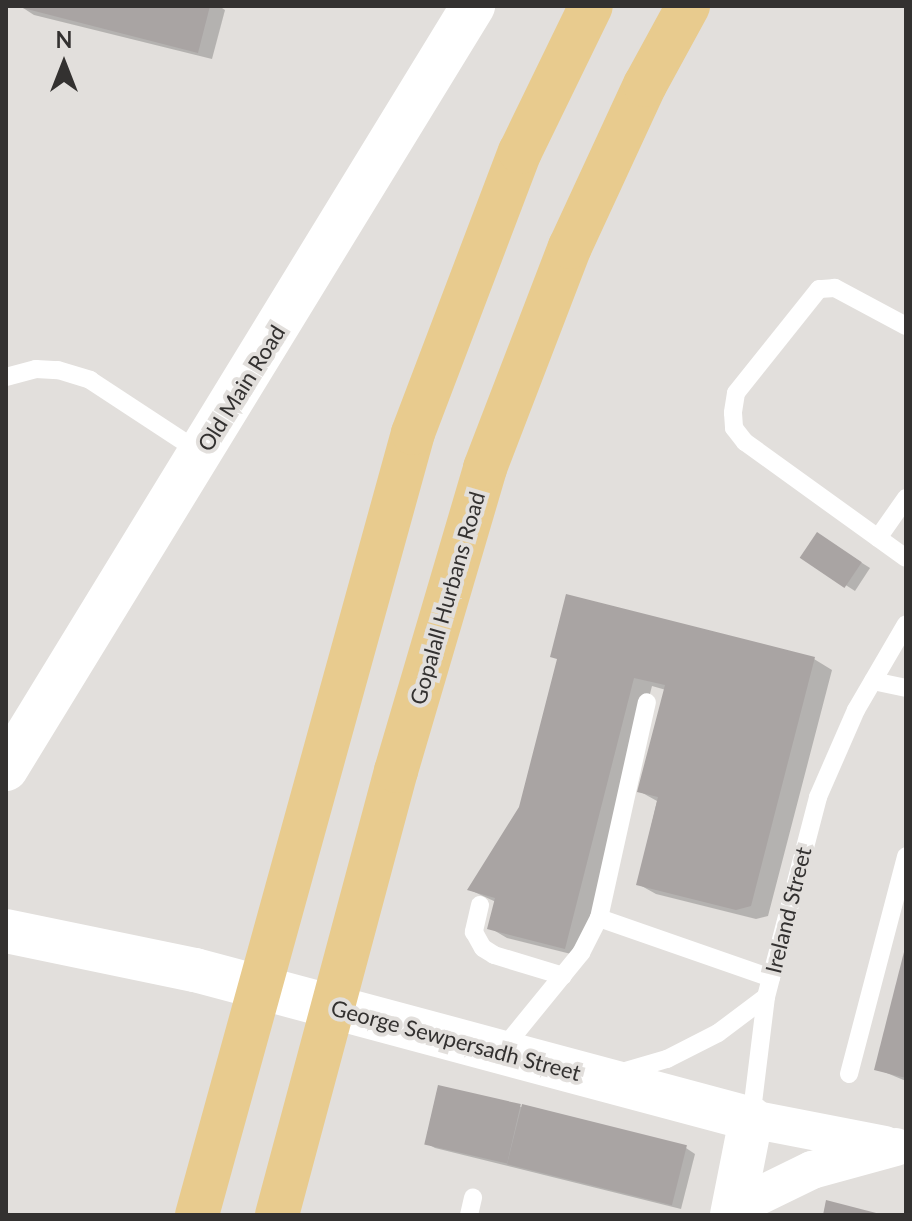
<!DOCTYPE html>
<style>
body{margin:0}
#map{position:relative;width:912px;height:1221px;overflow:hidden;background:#e2dfdc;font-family:Lato,sans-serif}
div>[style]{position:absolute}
.shadow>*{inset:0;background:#0003}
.building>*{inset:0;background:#a9a4a3;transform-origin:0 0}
.service>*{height:18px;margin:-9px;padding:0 9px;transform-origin:9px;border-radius:9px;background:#fff}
.minor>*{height:38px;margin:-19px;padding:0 19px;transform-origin:19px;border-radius:19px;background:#fff}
.tertiary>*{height:44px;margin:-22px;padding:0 22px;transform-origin:22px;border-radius:22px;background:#fff}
.primary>*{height:44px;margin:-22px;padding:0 22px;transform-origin:22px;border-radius:22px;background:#e8cb8e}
span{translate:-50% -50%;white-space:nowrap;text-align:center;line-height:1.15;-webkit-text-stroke:8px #e2dfdc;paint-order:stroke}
.street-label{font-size:22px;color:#333130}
.frame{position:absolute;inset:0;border:8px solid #333130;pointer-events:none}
.north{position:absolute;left:24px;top:24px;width:80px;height:80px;-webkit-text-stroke:6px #e2dfdc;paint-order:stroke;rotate:0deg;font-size:22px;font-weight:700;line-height:32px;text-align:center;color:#333130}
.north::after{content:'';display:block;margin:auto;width:28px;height:36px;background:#333130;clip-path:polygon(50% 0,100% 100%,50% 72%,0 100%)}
</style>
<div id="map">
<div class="shadow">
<i style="clip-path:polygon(20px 6px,219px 6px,225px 10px,212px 59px,34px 15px)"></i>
<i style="clip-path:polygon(826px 540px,870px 568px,855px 591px,802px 557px)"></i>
<i style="clip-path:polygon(814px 659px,832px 670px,768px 916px,756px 919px,656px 894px,638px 884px,657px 801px,639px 791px,666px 690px,652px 686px,583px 957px,507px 938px,490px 928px,496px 902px,470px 890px,521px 807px,559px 660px)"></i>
<i style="clip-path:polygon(906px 952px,906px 1081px,877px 1069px)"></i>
<i style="clip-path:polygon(440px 1087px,686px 1148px,695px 1154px,681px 1209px,435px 1148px,426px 1143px)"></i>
</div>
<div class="building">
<i style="clip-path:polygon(15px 6px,210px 6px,198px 53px)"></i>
<i style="left:817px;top:532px;width:54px;height:31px;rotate:34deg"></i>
<i style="clip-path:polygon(566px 594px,815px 657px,751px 906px,736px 910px,636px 885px,658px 797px,637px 792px,665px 685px,634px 678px,565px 949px,487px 929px,495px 898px,467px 890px,519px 807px,557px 659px,550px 657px)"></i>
<i style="clip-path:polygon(905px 948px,906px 948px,906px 1078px,874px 1070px)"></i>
<i style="left:438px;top:1085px;width:85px;height:61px;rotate:13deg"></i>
<i style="left:522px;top:1104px;width:170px;height:62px;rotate:14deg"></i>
<i style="clip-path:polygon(826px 1200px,880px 1214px,880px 1215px,823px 1215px)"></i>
</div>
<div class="service">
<i style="left:906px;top:326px;width:81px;rotate:-151.8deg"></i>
<i style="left:835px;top:288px;width:16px;rotate:176deg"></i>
<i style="left:819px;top:289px;width:133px;rotate:128.6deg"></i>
<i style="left:736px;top:393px;width:20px;rotate:99deg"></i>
<i style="left:733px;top:413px;width:15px;rotate:86deg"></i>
<i style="left:734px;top:428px;width:18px;rotate:52deg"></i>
<i style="left:745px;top:442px;width:198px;rotate:35.8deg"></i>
<i style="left:6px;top:377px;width:31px;rotate:-15deg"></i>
<i style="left:36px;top:369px;width:22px;rotate:3deg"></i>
<i style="left:58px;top:370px;width:34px;rotate:17deg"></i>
<i style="left:90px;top:380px;width:133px;rotate:33.3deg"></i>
<i style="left:878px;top:538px;width:49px;rotate:-55deg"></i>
<i style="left:873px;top:681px;width:34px;rotate:12deg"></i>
<i style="left:480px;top:905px;width:28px;rotate:103deg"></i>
<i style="left:474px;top:932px;width:18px;rotate:61deg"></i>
<i style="left:483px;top:948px;width:13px;rotate:32deg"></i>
<i style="left:494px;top:955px;width:72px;rotate:16.9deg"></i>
<i style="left:599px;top:918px;width:182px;rotate:19.2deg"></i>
<i style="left:501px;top:1051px;width:127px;rotate:-50.8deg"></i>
<i style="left:581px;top:953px;width:39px;rotate:-63deg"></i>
<i style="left:599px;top:918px;width:221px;rotate:-77.5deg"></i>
<i style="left:619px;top:1073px;width:50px;rotate:-16.3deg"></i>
<i style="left:667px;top:1059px;width:57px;rotate:-27deg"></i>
<i style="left:718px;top:1033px;width:60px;rotate:-36.9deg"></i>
<i style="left:849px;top:1074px;width:225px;rotate:-75.3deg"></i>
<i style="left:751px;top:1119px;width:123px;rotate:-83deg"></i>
<i style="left:766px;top:997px;width:207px;rotate:-75.4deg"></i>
<i style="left:818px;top:797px;width:95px;rotate:-66.4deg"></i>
<i style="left:856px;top:710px;width:99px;rotate:-59.8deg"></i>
<i style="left:469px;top:1215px;width:18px;rotate:-77deg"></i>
</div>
<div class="minor">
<i style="left:751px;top:1119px;width:136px;rotate:11deg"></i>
<i style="left:734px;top:1208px;width:87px;rotate:-26deg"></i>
<i style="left:812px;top:1170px;width:87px;rotate:-15.3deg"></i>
</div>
<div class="tertiary">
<i style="left:6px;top:769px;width:895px;rotate:-58.53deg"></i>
<i style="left:6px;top:931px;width:193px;rotate:11.7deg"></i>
<i style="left:195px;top:970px;width:576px;rotate:15deg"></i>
<i style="left:751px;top:1119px;width:98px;rotate:101.2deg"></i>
</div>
<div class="primary">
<i style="left:197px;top:1215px;width:811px;rotate:-74.56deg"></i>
<i style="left:413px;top:433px;width:301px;rotate:-69.2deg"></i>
<i style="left:520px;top:152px;width:162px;rotate:-64.1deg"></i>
<i style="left:277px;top:1215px;width:460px;rotate:-75deg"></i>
<i style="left:396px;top:771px;width:316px;rotate:-73.6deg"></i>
<i style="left:485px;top:468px;width:237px;rotate:-69deg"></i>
<i style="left:570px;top:247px;width:179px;rotate:-65.2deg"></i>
<i style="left:645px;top:85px;width:90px;rotate:-61.4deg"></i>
</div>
<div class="street-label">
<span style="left:241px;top:388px;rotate:-58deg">Old Main Road</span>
<span style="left:447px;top:598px;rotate:-74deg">Gopalall Hurbans Road</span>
<span style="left:788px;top:910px;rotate:-76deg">Ireland Street</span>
<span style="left:456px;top:1040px;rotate:15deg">George Sewpersadh Street</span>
</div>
<div class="frame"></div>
<div class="north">N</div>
</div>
